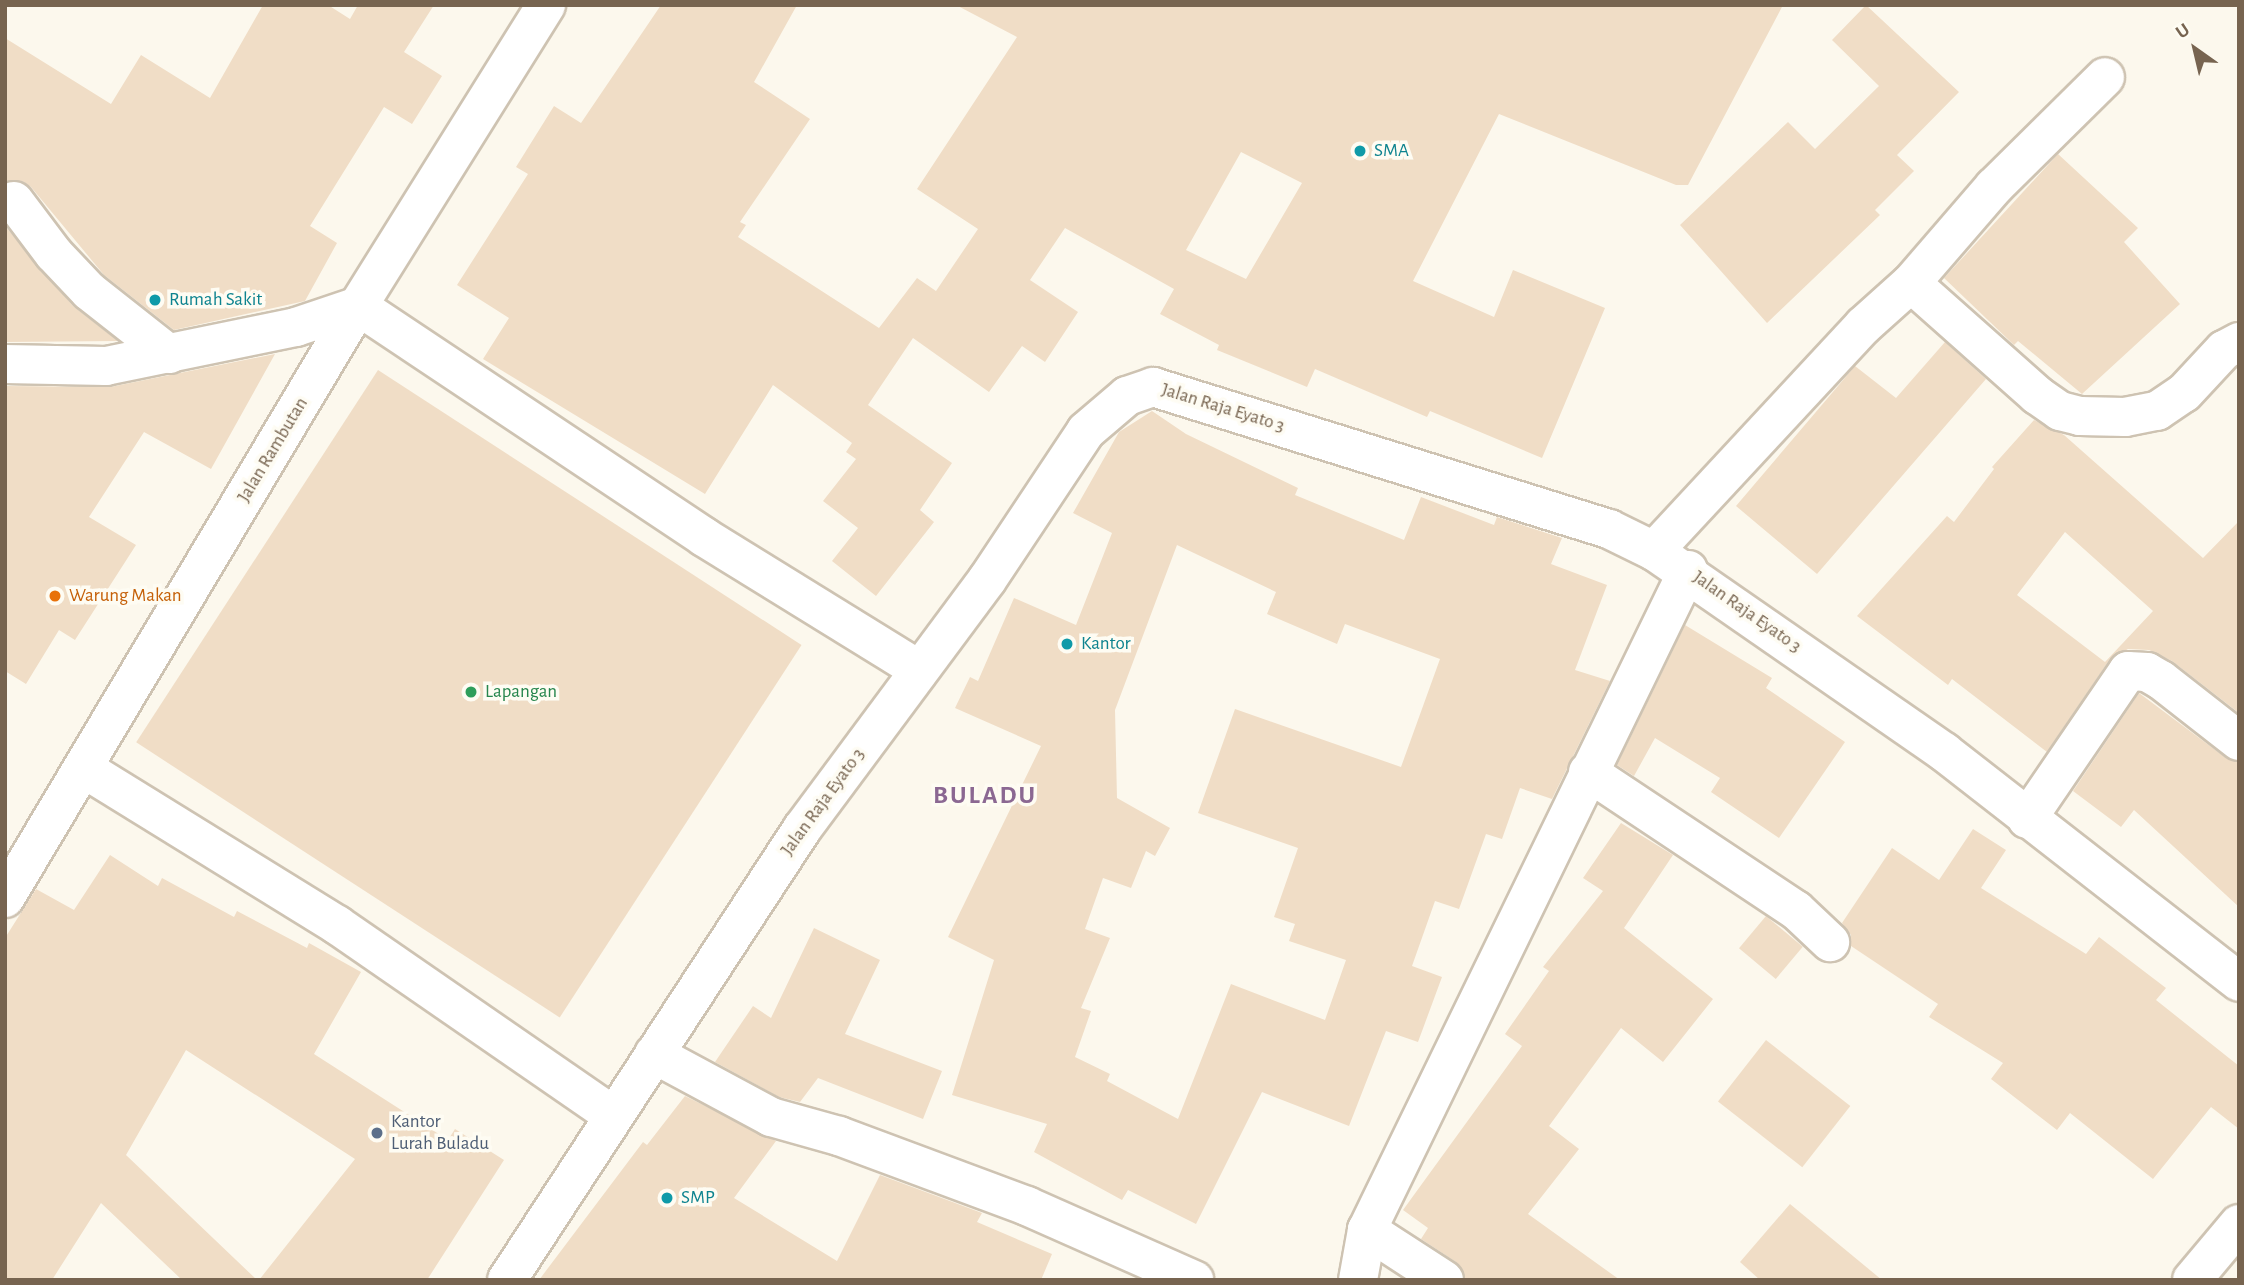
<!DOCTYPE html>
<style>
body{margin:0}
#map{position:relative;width:2244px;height:1285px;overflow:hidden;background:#fcf8ed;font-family:"Alegreya Sans",sans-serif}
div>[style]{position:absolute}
.building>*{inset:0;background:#f0ddc6;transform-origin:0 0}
.roads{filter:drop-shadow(2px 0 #cec3b2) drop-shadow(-2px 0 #cec3b2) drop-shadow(0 2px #cec3b2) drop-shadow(0 -2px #cec3b2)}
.minor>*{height:38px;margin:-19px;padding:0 19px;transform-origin:19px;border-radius:19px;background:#fff}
.dots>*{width:19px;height:19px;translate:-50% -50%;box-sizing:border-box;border:4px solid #fefcf3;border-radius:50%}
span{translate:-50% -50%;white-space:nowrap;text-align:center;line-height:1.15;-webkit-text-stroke:7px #fefcf3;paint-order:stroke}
.culture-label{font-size:19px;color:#0d838f}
.left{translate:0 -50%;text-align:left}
.street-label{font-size:19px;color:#776450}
.food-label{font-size:19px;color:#c56008}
.leisure-label{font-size:19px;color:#27864d}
.service-label{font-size:19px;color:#4e5e75}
.district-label{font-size:26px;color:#8b6892;font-weight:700;letter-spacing:2px}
.frame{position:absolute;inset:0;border:7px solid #776450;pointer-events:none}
.north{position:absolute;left:2160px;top:14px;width:70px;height:70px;-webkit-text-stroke:5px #fefcf3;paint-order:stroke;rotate:326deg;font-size:19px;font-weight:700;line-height:28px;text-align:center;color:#776450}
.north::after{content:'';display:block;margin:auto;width:24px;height:32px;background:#776450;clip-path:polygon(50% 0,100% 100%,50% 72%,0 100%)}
</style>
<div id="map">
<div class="building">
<i style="clip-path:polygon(263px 5px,328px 5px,350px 19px,358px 5px,434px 5px,404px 52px,442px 76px,412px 124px,384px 107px,310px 226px,337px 243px,305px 301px,174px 330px,104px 275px,31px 187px,22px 181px,5px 182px,5px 38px,111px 104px,141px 55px,210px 98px)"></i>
<i style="clip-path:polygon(evenodd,661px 5px,797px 5px,754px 82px,810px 119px,740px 222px,746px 225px,738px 237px,879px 328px,917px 278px,936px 291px,978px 229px,917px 189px,1017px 37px,956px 5px,1783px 5px,1688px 185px,1676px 185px,1499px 114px,1413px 281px,1494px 317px,1513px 270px,1605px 308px,1542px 458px,1430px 411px,1427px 417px,1315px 369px,1307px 387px,1217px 350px,1219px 345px,1160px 314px,1174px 289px,1065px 228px,1030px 280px,1078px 312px,1045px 362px,1022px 346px,989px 392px,913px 338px,868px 405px,952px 463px,920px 510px,934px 522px,876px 596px,832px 561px,858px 528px,823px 501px,856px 459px,846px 452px,852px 443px,773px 385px,705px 494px,483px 359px,509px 318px,457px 285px,528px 174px,516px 167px,554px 106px,581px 123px,661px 5px,1241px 152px,1302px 183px,1246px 279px,1186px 250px,1241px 152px)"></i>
<i style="clip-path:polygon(1866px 5px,1959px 92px,1897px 155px,1914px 171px,1875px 210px,1880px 215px,1767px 323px,1680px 225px,1788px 122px,1815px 149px,1879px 86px,1832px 40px)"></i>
<i style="clip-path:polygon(2058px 154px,2138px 228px,2124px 242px,2180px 304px,2082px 394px,2018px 341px,2014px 345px,1944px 278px)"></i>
<i style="clip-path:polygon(5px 226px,73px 306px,118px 341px,5px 342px)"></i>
<i style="clip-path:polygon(1945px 342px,1986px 379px,1817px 574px,1736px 506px,1855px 366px,1896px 398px)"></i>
<i style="clip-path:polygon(275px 354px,211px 469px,144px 432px,89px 517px,136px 545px,75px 640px,59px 630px,26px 684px,5px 671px,5px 386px,110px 387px)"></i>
<i style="left:378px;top:370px;width:505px;height:444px;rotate:33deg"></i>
<i style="clip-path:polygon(evenodd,1152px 411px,1186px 434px,1298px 488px,1295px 495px,1404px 540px,1421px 497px,1494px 525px,1497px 517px,1562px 538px,1551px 564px,1607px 585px,1575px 670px,1610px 681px,1552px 799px,1520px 788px,1502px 839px,1486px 834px,1459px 909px,1435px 901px,1412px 966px,1442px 977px,1418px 1042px,1386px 1031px,1349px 1126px,1262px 1092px,1196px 1224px,1128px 1190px,1122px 1200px,1034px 1152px,1047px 1124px,952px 1095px,994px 960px,948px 937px,1041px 746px,955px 708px,970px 677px,978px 681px,1014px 598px,1076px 625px,1112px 533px,1073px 513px,1119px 432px,1152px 411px,1177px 545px,1276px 592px,1267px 614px,1337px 644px,1345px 624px,1440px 659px,1401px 767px,1235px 709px,1198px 813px,1298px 848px,1274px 917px,1295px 924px,1289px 941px,1346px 960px,1325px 1020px,1231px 984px,1178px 1119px,1107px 1081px,1110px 1074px,1075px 1057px,1091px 1011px,1081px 1008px,1110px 938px,1085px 929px,1103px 878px,1131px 888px,1146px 851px,1155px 856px,1170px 828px,1117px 798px,1115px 710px,1177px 545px)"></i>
<i style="clip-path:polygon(evenodd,2034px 420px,2064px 435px,2203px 558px,2239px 521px,2239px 713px,2172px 661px,2149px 650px,2128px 649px,2110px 659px,2047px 752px,1952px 679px,1948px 685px,1857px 616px,1947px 516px,1954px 522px,1994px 469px,1992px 467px,2034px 420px,2065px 532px,2153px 611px,2105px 662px,2017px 595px,2065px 532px)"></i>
<i style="clip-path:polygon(1685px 625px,1772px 678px,1766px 688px,1845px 742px,1779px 838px,1711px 792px,1720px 778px,1655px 738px,1634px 776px,1617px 765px)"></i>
<i style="clip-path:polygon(2139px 693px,2226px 758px,2239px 762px,2239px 907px,2134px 810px,2121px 827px,2073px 791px)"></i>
<i style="clip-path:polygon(1621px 823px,1673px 855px,1624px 928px,1713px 999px,1663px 1062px,1621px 1028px,1549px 1126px,1579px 1149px,1528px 1214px,1620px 1280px,1466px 1280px,1456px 1262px,1421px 1239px,1428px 1228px,1403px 1210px,1522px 1046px,1505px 1034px,1549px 971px,1543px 967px,1603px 891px,1583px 878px)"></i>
<i style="clip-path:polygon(1973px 829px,2006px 850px,1981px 888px,2086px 954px,2099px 937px,2166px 988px,2156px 1000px,2239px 1066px,2239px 1129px,2211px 1107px,2153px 1179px,2070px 1113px,2057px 1130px,1991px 1079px,2003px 1063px,1929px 1017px,1938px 1004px,1851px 946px,1851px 935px,1842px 923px,1892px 848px,1939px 880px)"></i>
<i style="clip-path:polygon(110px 855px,158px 886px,162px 878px,234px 917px,237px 911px,307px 948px,309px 943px,361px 972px,314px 1054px,448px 1140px,455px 1129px,504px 1160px,427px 1280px,259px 1280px,355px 1159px,186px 1050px,126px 1155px,257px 1280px,182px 1280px,101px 1203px,52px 1280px,5px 1280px,5px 938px,36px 889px,74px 910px)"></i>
<i style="left:1766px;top:916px;width:48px;height:42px;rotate:40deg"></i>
<i style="clip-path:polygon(814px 928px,880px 960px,845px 1034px,942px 1071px,923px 1119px,818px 1078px,800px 1102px,779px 1097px,715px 1062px,753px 1006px,771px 1018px)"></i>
<i style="left:1766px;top:1040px;width:107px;height:78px;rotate:38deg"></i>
<i style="clip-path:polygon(685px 1096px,776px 1141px,734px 1198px,837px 1261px,880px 1175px,982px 1213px,977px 1222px,1052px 1254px,1041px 1280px,539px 1280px,643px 1142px,647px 1145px)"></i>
<i style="clip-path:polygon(1790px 1204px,1882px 1280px,1760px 1280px,1740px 1262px)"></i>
</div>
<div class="roads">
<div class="minor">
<i style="left:14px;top:201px;width:66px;rotate:53deg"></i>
<i style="left:54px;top:254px;width:51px;rotate:46.6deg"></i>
<i style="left:89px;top:291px;width:102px;rotate:38.2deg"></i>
<i style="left:1911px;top:283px;width:127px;rotate:-49.2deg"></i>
<i style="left:1994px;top:187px;width:156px;rotate:-44.7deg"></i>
<i style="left:5px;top:364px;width:101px;rotate:1.1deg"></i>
<i style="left:106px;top:366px;width:194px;rotate:-11.6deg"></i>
<i style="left:296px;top:327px;width:65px;rotate:-18.7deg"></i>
<i style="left:358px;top:306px;width:416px;rotate:33.7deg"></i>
<i style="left:704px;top:537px;width:253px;rotate:31.7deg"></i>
<i style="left:1654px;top:551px;width:307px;rotate:-47.1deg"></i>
<i style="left:1863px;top:326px;width:64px;rotate:-41.9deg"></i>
<i style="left:1911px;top:283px;width:169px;rotate:41.6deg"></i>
<i style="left:2037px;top:395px;width:28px;rotate:35deg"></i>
<i style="left:2060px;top:411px;width:21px;rotate:14deg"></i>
<i style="left:2080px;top:416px;width:45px;rotate:1.3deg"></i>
<i style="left:2125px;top:417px;width:33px;rotate:-11deg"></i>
<i style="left:2157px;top:411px;width:32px;rotate:-34deg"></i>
<i style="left:2184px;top:393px;width:59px;rotate:-47.1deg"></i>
<i style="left:2224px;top:350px;width:17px;rotate:-28deg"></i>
<i style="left:83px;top:768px;width:299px;rotate:31.7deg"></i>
<i style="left:337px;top:925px;width:336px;rotate:34.6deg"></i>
<i style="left:1588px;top:772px;width:250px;rotate:33.6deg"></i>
<i style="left:1796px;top:910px;width:47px;rotate:43.3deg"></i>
<i style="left:2027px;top:819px;width:179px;rotate:-55.7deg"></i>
<i style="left:2128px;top:671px;width:19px;rotate:3deg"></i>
<i style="left:2147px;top:672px;width:16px;rotate:30deg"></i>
<i style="left:2161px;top:680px;width:99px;rotate:38deg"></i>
<i style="left:5px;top:898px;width:689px;rotate:-59.19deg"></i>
<i style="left:358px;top:306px;width:355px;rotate:-58deg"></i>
<i style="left:654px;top:1054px;width:133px;rotate:28.3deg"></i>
<i style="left:771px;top:1117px;width:71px;rotate:15.6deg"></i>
<i style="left:839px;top:1136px;width:201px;rotate:20.4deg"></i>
<i style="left:1027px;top:1206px;width:183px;rotate:23.9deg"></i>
<i style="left:507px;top:1280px;width:539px;rotate:-56.81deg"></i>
<i style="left:802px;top:829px;width:310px;rotate:-53.4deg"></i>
<i style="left:987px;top:580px;width:179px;rotate:-56.4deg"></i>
<i style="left:1086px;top:431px;width:54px;rotate:-40.5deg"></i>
<i style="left:1127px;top:396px;width:28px;rotate:-19deg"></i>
<i style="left:1153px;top:387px;width:478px;rotate:17.3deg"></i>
<i style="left:1609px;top:529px;width:50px;rotate:26.1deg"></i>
<i style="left:1654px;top:551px;width:353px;rotate:34.7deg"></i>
<i style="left:1944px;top:752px;width:374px;rotate:37.9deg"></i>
<i style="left:1358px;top:1280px;width:51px;rotate:-79.8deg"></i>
<i style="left:1444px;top:1280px;width:92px;rotate:-147deg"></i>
<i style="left:1367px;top:1230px;width:734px;rotate:-64.06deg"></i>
<i style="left:2192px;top:1280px;width:73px;rotate:-50deg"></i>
</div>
</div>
<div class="dots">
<i style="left:1360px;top:151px;background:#0f9aa8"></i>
<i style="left:155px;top:300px;background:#0f9aa8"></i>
<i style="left:55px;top:596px;background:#e8710a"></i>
<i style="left:1067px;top:644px;background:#0f9aa8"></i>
<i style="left:471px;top:692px;background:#2e9e5b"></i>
<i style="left:377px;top:1133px;background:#5c6f8a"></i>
<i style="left:667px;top:1198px;background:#0f9aa8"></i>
</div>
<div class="culture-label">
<span class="left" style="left:1374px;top:151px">SMA</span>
<span class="left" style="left:169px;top:300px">Rumah Sakit</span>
<span class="left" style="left:1081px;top:644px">Kantor</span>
<span class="left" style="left:681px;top:1198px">SMP</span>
</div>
<div class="street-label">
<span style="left:1223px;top:408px;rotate:17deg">Jalan Raja Eyato 3</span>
<span style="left:273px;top:450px;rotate:-59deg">Jalan Rambutan</span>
<span style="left:1747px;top:612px;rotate:35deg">Jalan Raja Eyato 3</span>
<span style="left:823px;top:802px;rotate:-54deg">Jalan Raja Eyato 3</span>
</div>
<div class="food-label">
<span class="left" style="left:69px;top:596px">Warung Makan</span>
</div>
<div class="leisure-label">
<span class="left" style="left:485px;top:692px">Lapangan</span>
</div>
<div class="service-label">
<span class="left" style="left:391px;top:1133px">Kantor<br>Lurah Buladu</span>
</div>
<div class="district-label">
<span style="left:985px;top:796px">BULADU</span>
</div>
<div class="frame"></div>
<div class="north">U</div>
</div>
